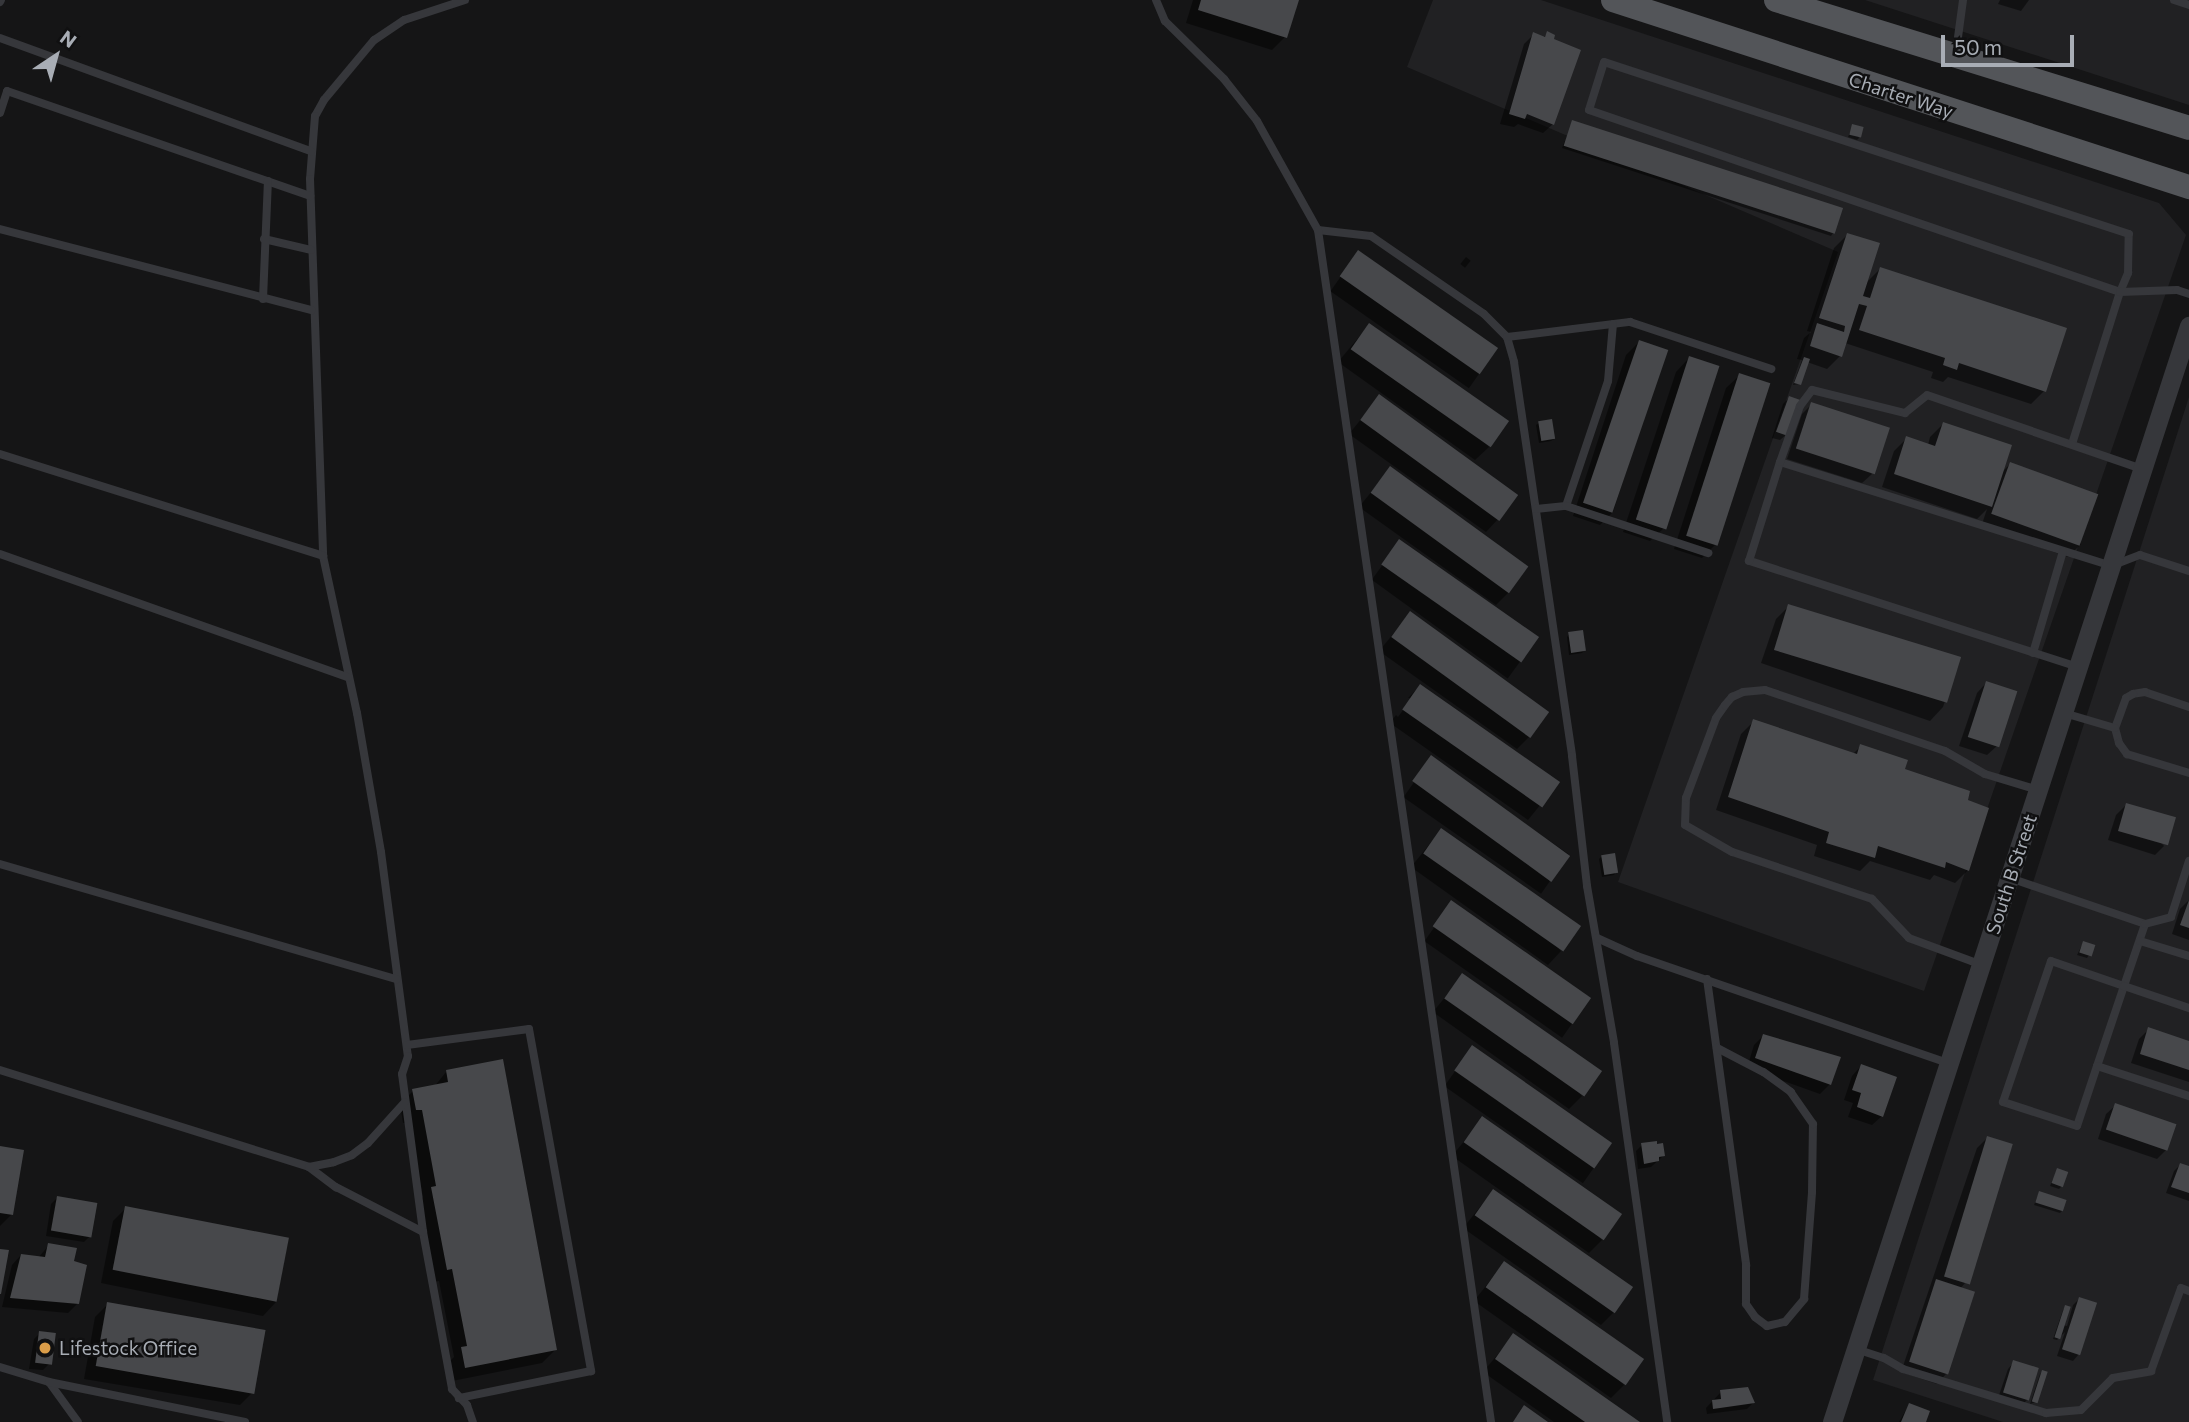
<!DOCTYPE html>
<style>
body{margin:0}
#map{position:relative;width:2189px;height:1422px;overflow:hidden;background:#151516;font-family:Commissioner,sans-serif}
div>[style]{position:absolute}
.built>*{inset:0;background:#212123}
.shadow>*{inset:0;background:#0007;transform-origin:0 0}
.building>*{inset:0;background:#47484b;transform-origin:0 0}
.service>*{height:8px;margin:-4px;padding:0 4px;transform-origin:4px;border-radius:4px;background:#36373b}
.tertiary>*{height:19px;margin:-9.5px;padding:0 9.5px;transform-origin:9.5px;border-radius:9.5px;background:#36373b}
.primary>*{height:24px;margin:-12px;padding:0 12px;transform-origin:12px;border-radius:12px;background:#535559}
.dots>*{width:19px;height:19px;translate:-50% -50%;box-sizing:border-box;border:4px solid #101011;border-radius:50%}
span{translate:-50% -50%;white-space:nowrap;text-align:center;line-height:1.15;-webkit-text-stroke:5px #101011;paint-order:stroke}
.street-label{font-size:19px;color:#a8adb5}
.poi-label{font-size:19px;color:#a8adb5}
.left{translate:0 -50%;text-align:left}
.north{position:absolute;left:21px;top:21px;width:70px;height:70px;-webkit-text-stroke:5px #101011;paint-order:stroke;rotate:36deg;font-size:19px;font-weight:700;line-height:28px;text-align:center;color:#a8adb5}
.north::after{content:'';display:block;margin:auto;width:24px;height:32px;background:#a8adb5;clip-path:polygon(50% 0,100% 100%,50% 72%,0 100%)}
.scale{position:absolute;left:1941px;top:35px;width:133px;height:32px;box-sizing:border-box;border:4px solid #a8adb5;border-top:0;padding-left:9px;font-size:21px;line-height:24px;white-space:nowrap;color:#a8adb5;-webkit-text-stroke:5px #101011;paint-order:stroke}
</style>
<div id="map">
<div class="built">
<i style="clip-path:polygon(1433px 0,1541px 0,2159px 203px,2186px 235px,1924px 991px,1618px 882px,1838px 252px,1407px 67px)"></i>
<i style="clip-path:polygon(1865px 0,2189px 0,2189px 105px)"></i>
<i style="clip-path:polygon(2189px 397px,2189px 1422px,2003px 1422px,1873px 1380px)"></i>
</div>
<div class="shadow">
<i style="clip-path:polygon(1193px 0,1297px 0,1285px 37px,1272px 50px,1186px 23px)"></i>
<i style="clip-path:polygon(2000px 0,2029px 0,2021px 11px,1998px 4px)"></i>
<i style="clip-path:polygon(1548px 33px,1553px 124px,1543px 133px,1518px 124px,1514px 127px,1500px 124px,1524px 44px,1534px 34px,1543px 38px)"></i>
<i style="clip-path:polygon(1573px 122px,1833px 233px,1831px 236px,1562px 148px)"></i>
<i style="clip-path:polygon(1853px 126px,1859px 138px,1857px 140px,1848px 137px)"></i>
<i style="clip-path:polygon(1848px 234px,1864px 285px,1880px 269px,2044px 391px,2031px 404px,1948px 377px,1943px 382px,1931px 378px,1933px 372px,1845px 343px,1840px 356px,1827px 369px,1807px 362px,1799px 384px,1793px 385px,1802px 360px,1797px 359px,1804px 338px,1811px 332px,1807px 331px,1834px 248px)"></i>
<i style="left:1358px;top:252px;width:169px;height:48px;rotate:35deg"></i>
<i style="left:1466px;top:257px;width:6px;height:9px;rotate:39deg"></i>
<i style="clip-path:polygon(1369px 325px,1489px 447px,1475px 460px,1338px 362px)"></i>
<i style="clip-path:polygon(1639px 342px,1666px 351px,1613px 512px,1600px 525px,1573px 516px,1626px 355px)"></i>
<i style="clip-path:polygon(1689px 358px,1664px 528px,1650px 541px,1623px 532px,1676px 372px)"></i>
<i style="clip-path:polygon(1740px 375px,1715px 545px,1702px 558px,1674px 549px,1726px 388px)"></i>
<i style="clip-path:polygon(1379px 397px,1499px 518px,1486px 532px,1349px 434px)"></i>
<i style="clip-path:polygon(1789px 398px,1787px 434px,1780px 440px,1772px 438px,1783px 404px)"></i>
<i style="clip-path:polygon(1812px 404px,1872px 474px,1862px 483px,1787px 459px,1802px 414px)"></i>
<i style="clip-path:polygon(1539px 423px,1554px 439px,1551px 441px,1539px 443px,1536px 425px)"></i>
<i style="clip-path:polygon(1943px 424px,2001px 473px,2010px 464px,2081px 544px,2068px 557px,1981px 527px,1987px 509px,1977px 519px,1882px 487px,1894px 451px,1907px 438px,1928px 445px,1930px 437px)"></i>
<i style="clip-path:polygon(1390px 469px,1509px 592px,1496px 605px,1359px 507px)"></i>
<i style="left:1400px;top:541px;width:168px;height:48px;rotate:36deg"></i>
<i style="clip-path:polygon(1789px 606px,1959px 659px,1943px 707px,1930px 721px,1761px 663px,1776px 619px)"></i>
<i style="clip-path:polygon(1410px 614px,1530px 736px,1517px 749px,1379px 651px)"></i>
<i style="clip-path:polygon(1569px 634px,1584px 651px,1582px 653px,1569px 655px,1567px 637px)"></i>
<i style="clip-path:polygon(1986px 683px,2015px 692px,1997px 746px,1987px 755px,1959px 746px,1977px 693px)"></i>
<i style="clip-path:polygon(1420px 686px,1558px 783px,1528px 820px,1390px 723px,1396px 715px,1398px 717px,1412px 698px,1408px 698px)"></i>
<i style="clip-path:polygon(1754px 721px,1853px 754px,1861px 746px,1903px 770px,1968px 870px,1955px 883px,1934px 875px,1930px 880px,1870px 861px,1860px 871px,1814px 856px,1817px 845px,1716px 810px,1741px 734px)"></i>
<i style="left:1431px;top:758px;width:168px;height:48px;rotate:35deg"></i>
<i style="clip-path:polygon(2126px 805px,2164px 846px,2155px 855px,2108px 840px,2116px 815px)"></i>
<i style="clip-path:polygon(1441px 830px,1561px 951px,1548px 965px,1411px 867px)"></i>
<i style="clip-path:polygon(1601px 857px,1616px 872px,1614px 875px,1602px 877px,1599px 859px)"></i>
<i style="clip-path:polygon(2189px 900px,2189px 940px,2172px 934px,2180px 909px)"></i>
<i style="left:1452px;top:902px;width:168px;height:48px;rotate:35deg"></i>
<i style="clip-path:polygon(2083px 943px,2089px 955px,2087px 958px,2077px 955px)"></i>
<i style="clip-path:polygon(1463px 975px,1582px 1096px,1569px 1109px,1433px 1012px)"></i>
<i style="clip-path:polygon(2149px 1029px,2189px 1043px,2189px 1082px,2131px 1063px,2139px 1039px)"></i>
<i style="clip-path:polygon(1764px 1035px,1830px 1084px,1820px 1094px,1747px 1068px,1754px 1045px)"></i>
<i style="left:1472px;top:1047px;width:169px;height:48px;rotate:35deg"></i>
<i style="clip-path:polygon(1861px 1066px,1882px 1116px,1872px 1125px,1848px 1117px,1853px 1103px,1844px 1100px,1852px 1076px)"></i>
<i style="clip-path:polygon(446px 1072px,555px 1350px,542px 1363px,452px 1381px,449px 1362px,454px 1357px,439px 1281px,434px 1282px,418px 1202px,423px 1197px,409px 1122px,403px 1123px,400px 1104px,413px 1091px,434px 1087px)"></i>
<i style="clip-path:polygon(2116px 1105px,2167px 1149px,2157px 1159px,2098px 1139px,2106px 1114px)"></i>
<i style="clip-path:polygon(1483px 1118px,1602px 1240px,1589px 1253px,1452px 1156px)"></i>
<i style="clip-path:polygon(1987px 1138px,1965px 1283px,1960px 1289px,1946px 1374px,1937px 1384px,1901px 1372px,1977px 1148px)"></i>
<i style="clip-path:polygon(1642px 1145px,1663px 1156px,1651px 1167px,1638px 1169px,1636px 1151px)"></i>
<i style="clip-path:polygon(0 1148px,12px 1214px,0 1226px)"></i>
<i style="clip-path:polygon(2180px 1165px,2189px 1168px,2189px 1201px,2166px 1193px,2174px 1171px)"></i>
<i style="clip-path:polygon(2057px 1170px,2062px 1186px,2059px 1189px,2050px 1186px)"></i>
<i style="clip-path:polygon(1493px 1191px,1614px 1312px,1601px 1325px,1463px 1228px)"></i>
<i style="clip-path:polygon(2039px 1193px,2063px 1210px,2060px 1213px,2034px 1205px)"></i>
<i style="clip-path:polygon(57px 1198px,90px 1236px,84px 1242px,46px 1236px,51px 1204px)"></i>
<i style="clip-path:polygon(126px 1208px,276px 1302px,263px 1316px,101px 1283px,113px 1221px)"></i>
<i style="clip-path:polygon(49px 1245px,72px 1262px,78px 1303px,68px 1313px,2px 1307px,12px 1265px,21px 1255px,38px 1258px)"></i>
<i style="clip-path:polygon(1504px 1263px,1624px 1385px,1611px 1398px,1474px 1301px)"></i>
<i style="clip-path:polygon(2079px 1299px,2079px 1354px,2073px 1361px,2057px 1356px,2065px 1332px,2057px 1340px,2053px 1339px,2063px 1310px,2065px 1307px,2063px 1325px,2067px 1326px,2073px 1305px)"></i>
<i style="clip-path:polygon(108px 1304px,253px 1392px,240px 1405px,84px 1379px,95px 1317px)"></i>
<i style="clip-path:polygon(40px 1333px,49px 1364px,43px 1370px,29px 1369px,34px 1339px)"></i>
<i style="clip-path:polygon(1514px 1335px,1637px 1422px,1554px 1422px,1483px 1372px)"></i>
<i style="clip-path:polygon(2014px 1362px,2028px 1399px,2022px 1405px,1998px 1398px,2008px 1369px)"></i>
<i style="clip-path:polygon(2042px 1372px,2036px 1402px,2030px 1404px,2040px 1374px)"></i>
<i style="clip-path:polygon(1721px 1392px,1753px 1403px,1747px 1409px,1707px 1414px,1706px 1408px)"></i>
<i style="clip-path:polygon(1909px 1405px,1924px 1422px,1899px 1422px)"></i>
</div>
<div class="building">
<i style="clip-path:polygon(1201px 0,1299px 0,1287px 38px,1198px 10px)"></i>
<i style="clip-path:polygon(1547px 31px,1555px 35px,1554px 39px,1581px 50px,1554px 125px,1527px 114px,1525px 119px,1509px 114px,1533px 32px,1545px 37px)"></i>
<i style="left:1572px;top:120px;width:285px;height:27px;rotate:18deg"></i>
<i style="left:1852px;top:124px;width:12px;height:11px;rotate:14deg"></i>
<i style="clip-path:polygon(1847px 233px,1880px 243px,1863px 296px,1870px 298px,1880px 267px,2067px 328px,2046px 392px,1959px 363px,1957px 370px,1943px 365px,1945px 358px,1859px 330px,1867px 306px,1859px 304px,1842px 357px,1810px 346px,1817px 323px,1844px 332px,1845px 326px,1819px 318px)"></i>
<i style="left:1358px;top:250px;width:171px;height:32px;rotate:35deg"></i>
<i style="left:1369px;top:323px;width:171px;height:32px;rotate:35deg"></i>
<i style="left:1639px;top:340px;width:31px;height:172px;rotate:19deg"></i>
<i style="left:1689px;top:356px;width:32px;height:172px;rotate:18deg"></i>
<i style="clip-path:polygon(1804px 357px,1810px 359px,1801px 385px,1794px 383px)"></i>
<i style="left:1739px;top:373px;width:33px;height:171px;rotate:18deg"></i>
<i style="left:1379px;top:394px;width:172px;height:32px;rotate:36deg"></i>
<i style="left:1789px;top:396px;width:12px;height:38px;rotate:20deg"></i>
<i style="left:1811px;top:402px;width:83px;height:49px;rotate:18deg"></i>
<i style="left:1552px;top:419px;width:20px;height:14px;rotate:81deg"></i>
<i style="clip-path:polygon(1943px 422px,2012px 445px,1992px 507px,1894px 474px,1906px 436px,1935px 446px)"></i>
<i style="left:2010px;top:462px;width:94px;height:55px;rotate:20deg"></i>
<i style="left:1390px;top:466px;width:171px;height:33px;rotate:36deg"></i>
<i style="left:1399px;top:539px;width:171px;height:31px;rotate:35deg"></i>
<i style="left:1788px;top:604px;width:181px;height:48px;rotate:17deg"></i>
<i style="left:1410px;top:611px;width:172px;height:32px;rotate:36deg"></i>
<i style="left:1583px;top:630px;width:21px;height:15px;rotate:82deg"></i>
<i style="left:1986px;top:681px;width:33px;height:59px;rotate:18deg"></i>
<i style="left:1420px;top:684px;width:171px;height:31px;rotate:35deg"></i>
<i style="clip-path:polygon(1753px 719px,1857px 754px,1860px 744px,1908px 760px,1905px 769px,1970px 791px,1968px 800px,1989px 808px,1969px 871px,1946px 862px,1945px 868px,1878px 846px,1875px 858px,1826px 843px,1829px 832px,1728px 797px)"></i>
<i style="left:1431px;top:755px;width:172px;height:32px;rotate:36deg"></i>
<i style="left:2126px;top:803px;width:52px;height:29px;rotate:16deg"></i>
<i style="left:1441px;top:828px;width:171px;height:31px;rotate:35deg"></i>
<i style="left:1615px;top:853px;width:20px;height:14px;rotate:81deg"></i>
<i style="left:1451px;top:900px;width:171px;height:32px;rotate:35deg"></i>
<i style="clip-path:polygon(2189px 900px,2189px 928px,2180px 925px)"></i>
<i style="left:2083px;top:941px;width:13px;height:12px;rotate:18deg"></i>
<i style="left:1462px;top:973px;width:171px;height:31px;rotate:35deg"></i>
<i style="clip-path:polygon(2148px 1027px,2189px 1041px,2189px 1070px,2140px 1054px)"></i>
<i style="clip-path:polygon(1763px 1034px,1841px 1057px,1831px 1085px,1755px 1058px)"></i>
<i style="left:1472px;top:1045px;width:171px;height:31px;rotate:35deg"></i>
<i style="clip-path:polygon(503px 1059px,557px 1350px,465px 1368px,461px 1347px,467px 1346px,452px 1269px,447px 1270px,431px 1187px,436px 1186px,422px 1110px,416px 1110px,412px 1089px,448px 1082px,446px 1070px)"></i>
<i style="clip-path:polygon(1861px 1064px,1897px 1077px,1883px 1117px,1857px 1107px,1861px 1093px,1852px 1090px)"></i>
<i style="left:2115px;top:1103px;width:65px;height:28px;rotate:19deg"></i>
<i style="left:1482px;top:1116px;width:171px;height:32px;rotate:35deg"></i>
<i style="left:1987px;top:1136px;width:27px;height:147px;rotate:17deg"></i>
<i style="clip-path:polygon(1657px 1141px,1657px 1144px,1663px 1143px,1665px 1156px,1659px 1157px,1659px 1161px,1644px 1164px,1641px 1143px)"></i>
<i style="clip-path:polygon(0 1146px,24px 1150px,13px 1215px,0 1213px)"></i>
<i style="clip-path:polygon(2180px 1163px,2189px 1166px,2189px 1193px,2171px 1187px)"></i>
<i style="left:2057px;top:1168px;width:12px;height:16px;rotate:20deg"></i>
<i style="left:1493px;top:1189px;width:171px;height:32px;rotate:35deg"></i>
<i style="left:2039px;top:1191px;width:29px;height:12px;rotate:18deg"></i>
<i style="left:57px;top:1196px;width:41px;height:35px;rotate:10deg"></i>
<i style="left:125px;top:1206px;width:167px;height:65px;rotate:11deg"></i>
<i style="clip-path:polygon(48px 1243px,77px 1248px,74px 1261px,87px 1265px,79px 1304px,10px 1298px,21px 1254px,45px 1257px)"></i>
<i style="clip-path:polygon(0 1249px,9px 1250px,1px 1294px,0 1294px)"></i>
<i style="left:1504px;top:1261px;width:171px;height:32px;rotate:35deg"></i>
<i style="left:1936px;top:1279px;width:41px;height:87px;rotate:18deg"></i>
<i style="left:2079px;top:1297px;width:19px;height:55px;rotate:18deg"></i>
<i style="left:107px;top:1302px;width:161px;height:65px;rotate:10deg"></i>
<i style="left:2065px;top:1305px;width:6px;height:34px;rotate:18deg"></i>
<i style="left:39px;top:1331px;width:17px;height:32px;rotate:7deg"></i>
<i style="clip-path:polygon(1513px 1333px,1640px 1422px,1585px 1422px,1495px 1359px)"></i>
<i style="left:2013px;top:1360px;width:27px;height:34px;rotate:17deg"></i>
<i style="left:2042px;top:1370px;width:6px;height:33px;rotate:18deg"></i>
<i style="clip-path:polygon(1748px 1387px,1755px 1403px,1713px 1409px,1712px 1400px,1721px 1399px,1720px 1390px)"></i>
<i style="clip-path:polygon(1909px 1403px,1930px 1411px,1926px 1422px,1901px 1422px)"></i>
<i style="clip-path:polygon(1524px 1405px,1548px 1422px,1513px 1422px)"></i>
</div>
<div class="service">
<i style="left:465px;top:0;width:64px;rotate:161.8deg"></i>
<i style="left:404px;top:20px;width:36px;rotate:146deg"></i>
<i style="left:374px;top:40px;width:78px;rotate:129.8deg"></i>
<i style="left:324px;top:100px;width:18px;rotate:119deg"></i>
<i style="left:315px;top:116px;width:63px;rotate:94.5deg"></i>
<i style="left:310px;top:179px;width:377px;rotate:88deg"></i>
<i style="left:323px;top:556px;width:161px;rotate:77.8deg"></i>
<i style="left:357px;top:713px;width:141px;rotate:80.2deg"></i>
<i style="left:381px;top:852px;width:206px;rotate:82.5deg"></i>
<i style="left:408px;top:1056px;width:19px;rotate:108deg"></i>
<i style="left:402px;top:1074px;width:159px;rotate:82.4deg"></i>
<i style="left:423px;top:1232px;width:160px;rotate:79.5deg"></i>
<i style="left:452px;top:1389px;width:22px;rotate:47deg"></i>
<i style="left:467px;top:1405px;width:18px;rotate:71deg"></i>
<i style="left:1156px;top:0;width:23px;rotate:67deg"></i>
<i style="left:1165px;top:21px;width:83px;rotate:44.5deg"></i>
<i style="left:1224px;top:79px;width:53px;rotate:51.8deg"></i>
<i style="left:1257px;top:121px;width:125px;rotate:60.8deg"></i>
<i style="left:1318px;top:230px;width:53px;rotate:6.5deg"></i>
<i style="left:1371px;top:236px;width:137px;rotate:34.6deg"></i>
<i style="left:1484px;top:314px;width:33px;rotate:45deg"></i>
<i style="left:1507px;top:337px;width:26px;rotate:74deg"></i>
<i style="left:1514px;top:362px;width:398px;rotate:81.6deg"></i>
<i style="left:1572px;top:756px;width:131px;rotate:83.4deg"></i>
<i style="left:1587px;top:886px;width:159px;rotate:80.2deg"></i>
<i style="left:1614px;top:1043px;width:383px;rotate:82deg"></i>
<i style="left:2174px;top:0;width:16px;rotate:18deg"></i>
<i style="left:0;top:2px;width:2px;rotate:-63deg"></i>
<i style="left:0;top:38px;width:331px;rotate:20deg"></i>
<i style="left:1956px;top:52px;width:52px;rotate:-82.3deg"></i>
<i style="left:0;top:113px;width:23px;rotate:-72deg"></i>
<i style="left:7px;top:91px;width:321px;rotate:19.1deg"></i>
<i style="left:0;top:229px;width:322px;rotate:14.6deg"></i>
<i style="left:1318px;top:230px;width:1204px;rotate:81.74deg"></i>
<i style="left:264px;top:239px;width:48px;rotate:13.2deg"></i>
<i style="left:263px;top:299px;width:118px;rotate:-87.6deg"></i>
<i style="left:1507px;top:337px;width:124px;rotate:-7deg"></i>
<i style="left:1630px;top:322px;width:149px;rotate:18.4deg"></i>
<i style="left:2072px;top:444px;width:159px;rotate:-72.5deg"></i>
<i style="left:2120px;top:292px;width:21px;rotate:-67deg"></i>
<i style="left:2128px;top:273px;width:39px;rotate:-89deg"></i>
<i style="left:2129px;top:234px;width:552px;rotate:-161.86deg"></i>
<i style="left:1604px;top:62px;width:50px;rotate:107.4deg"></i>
<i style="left:1589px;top:110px;width:561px;rotate:18.92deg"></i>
<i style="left:2120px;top:292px;width:57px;rotate:-2deg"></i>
<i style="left:2177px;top:290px;width:13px;rotate:18deg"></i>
<i style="left:0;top:454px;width:339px;rotate:17.5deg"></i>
<i style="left:1780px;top:462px;width:347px;rotate:17.4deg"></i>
<i style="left:2111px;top:566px;width:31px;rotate:-21deg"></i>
<i style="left:2140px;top:555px;width:52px;rotate:18.1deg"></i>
<i style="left:1566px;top:506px;width:132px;rotate:-71.4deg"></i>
<i style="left:1608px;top:381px;width:57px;rotate:-85deg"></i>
<i style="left:1536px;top:509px;width:30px;rotate:-6deg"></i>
<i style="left:1566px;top:506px;width:150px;rotate:18.3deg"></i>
<i style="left:0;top:554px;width:369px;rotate:19.5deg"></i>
<i style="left:2033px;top:653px;width:106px;rotate:-73.6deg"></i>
<i style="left:2078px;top:667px;width:346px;rotate:-162.1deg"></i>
<i style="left:1749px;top:561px;width:104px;rotate:-72.6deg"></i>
<i style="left:1780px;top:462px;width:59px;rotate:-70.3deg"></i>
<i style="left:1800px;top:406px;width:20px;rotate:-53deg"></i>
<i style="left:1812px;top:390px;width:96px;rotate:13.9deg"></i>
<i style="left:1905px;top:413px;width:28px;rotate:-39deg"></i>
<i style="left:1927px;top:395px;width:227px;rotate:19deg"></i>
<i style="left:2189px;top:707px;width:46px;rotate:-161.2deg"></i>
<i style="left:2145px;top:692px;width:12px;rotate:171deg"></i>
<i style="left:2133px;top:694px;width:8px;rotate:150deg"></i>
<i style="left:2126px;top:698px;width:32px;rotate:110deg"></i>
<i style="left:2115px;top:728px;width:16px;rotate:75deg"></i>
<i style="left:2119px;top:743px;width:14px;rotate:54deg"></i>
<i style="left:2127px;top:754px;width:65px;rotate:17deg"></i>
<i style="left:2064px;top:713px;width:53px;rotate:16.4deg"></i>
<i style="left:0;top:864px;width:413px;rotate:16.2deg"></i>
<i style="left:2010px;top:878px;width:143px;rotate:18.8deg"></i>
<i style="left:2145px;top:924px;width:65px;rotate:108.7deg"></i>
<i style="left:2124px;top:986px;width:84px;rotate:108.6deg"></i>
<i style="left:2097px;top:1066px;width:63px;rotate:108.4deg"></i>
<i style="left:2077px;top:1126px;width:78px;rotate:-162deg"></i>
<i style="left:2003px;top:1102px;width:149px;rotate:-71.2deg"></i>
<i style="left:2051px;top:961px;width:77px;rotate:18.9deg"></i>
<i style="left:2124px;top:986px;width:69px;rotate:18.7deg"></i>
<i style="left:2145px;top:924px;width:27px;rotate:-15deg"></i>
<i style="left:2171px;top:917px;width:59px;rotate:-72.2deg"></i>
<i style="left:1597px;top:938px;width:44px;rotate:24.2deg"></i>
<i style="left:1637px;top:956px;width:331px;rotate:19deg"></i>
<i style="left:2140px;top:941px;width:51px;rotate:17deg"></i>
<i style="left:1982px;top:965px;width:78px;rotate:-159.7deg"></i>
<i style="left:1909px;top:938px;width:54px;rotate:-133.5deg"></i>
<i style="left:1872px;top:899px;width:148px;rotate:-161.4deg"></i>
<i style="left:1732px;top:852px;width:54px;rotate:-150.1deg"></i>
<i style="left:1685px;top:825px;width:27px;rotate:-88deg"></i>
<i style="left:1686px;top:798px;width:85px;rotate:-69.4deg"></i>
<i style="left:1716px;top:718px;width:16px;rotate:-55deg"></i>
<i style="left:1725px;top:705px;width:11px;rotate:-49deg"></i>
<i style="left:1732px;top:697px;width:12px;rotate:-24deg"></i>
<i style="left:1743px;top:692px;width:22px;rotate:-5deg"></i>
<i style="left:1765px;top:690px;width:190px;rotate:18.7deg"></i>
<i style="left:1945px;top:751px;width:46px;rotate:29.9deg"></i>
<i style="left:1985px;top:774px;width:55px;rotate:16.8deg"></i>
<i style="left:1707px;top:979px;width:289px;rotate:82.2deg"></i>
<i style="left:1746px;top:1265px;width:39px;rotate:90deg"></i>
<i style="left:1746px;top:1304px;width:16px;rotate:55deg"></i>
<i style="left:1755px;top:1317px;width:15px;rotate:37deg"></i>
<i style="left:1767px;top:1326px;width:18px;rotate:-13deg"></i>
<i style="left:1785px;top:1322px;width:30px;rotate:-50deg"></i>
<i style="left:1804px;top:1299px;width:107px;rotate:-85.7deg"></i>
<i style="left:1812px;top:1192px;width:68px;rotate:-89.2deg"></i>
<i style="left:1813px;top:1124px;width:39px;rotate:-125deg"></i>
<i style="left:1791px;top:1092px;width:34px;rotate:-144deg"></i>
<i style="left:1763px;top:1072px;width:52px;rotate:-152.4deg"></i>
<i style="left:407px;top:1045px;width:123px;rotate:-7.5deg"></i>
<i style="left:529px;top:1029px;width:348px;rotate:79.7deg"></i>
<i style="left:591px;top:1371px;width:135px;rotate:168.4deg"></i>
<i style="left:2097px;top:1066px;width:97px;rotate:18.1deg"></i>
<i style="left:0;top:1070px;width:324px;rotate:17.4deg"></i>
<i style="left:309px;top:1167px;width:34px;rotate:37deg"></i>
<i style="left:336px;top:1187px;width:98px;rotate:27.3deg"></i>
<i style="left:309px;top:1167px;width:25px;rotate:-11deg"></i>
<i style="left:334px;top:1162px;width:19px;rotate:-21deg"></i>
<i style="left:352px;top:1155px;width:20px;rotate:-37deg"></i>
<i style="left:368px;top:1143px;width:55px;rotate:-47.9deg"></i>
<i style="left:1856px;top:1349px;width:29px;rotate:18deg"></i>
<i style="left:1884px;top:1358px;width:22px;rotate:30deg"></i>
<i style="left:1903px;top:1369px;width:150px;rotate:17.1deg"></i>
<i style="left:2046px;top:1413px;width:35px;rotate:-5deg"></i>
<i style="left:2081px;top:1410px;width:45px;rotate:-45deg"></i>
<i style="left:2113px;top:1378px;width:39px;rotate:-10deg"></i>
<i style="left:2151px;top:1371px;width:88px;rotate:-70.1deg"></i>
<i style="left:2181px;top:1288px;width:9px;rotate:21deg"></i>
<i style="left:0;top:1367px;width:51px;rotate:17deg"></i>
<i style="left:49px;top:1382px;width:49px;rotate:54.1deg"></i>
<i style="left:49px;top:1382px;width:200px;rotate:11.5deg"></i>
</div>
<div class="tertiary">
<i style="left:1832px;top:1422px;width:1153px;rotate:-71.96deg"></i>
</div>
<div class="primary">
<i style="left:1613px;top:0;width:606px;rotate:17.99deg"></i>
<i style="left:1776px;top:0;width:432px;rotate:17.2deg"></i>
</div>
<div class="dots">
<i style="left:45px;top:1348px;background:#da9d49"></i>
</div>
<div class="street-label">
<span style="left:1901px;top:95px;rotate:18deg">Charter Way</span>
<span style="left:2011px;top:874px;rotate:-72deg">South B Street</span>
</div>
<div class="poi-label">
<span class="left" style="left:59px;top:1348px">Lifestock Office</span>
</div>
<div class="north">N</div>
<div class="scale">50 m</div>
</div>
